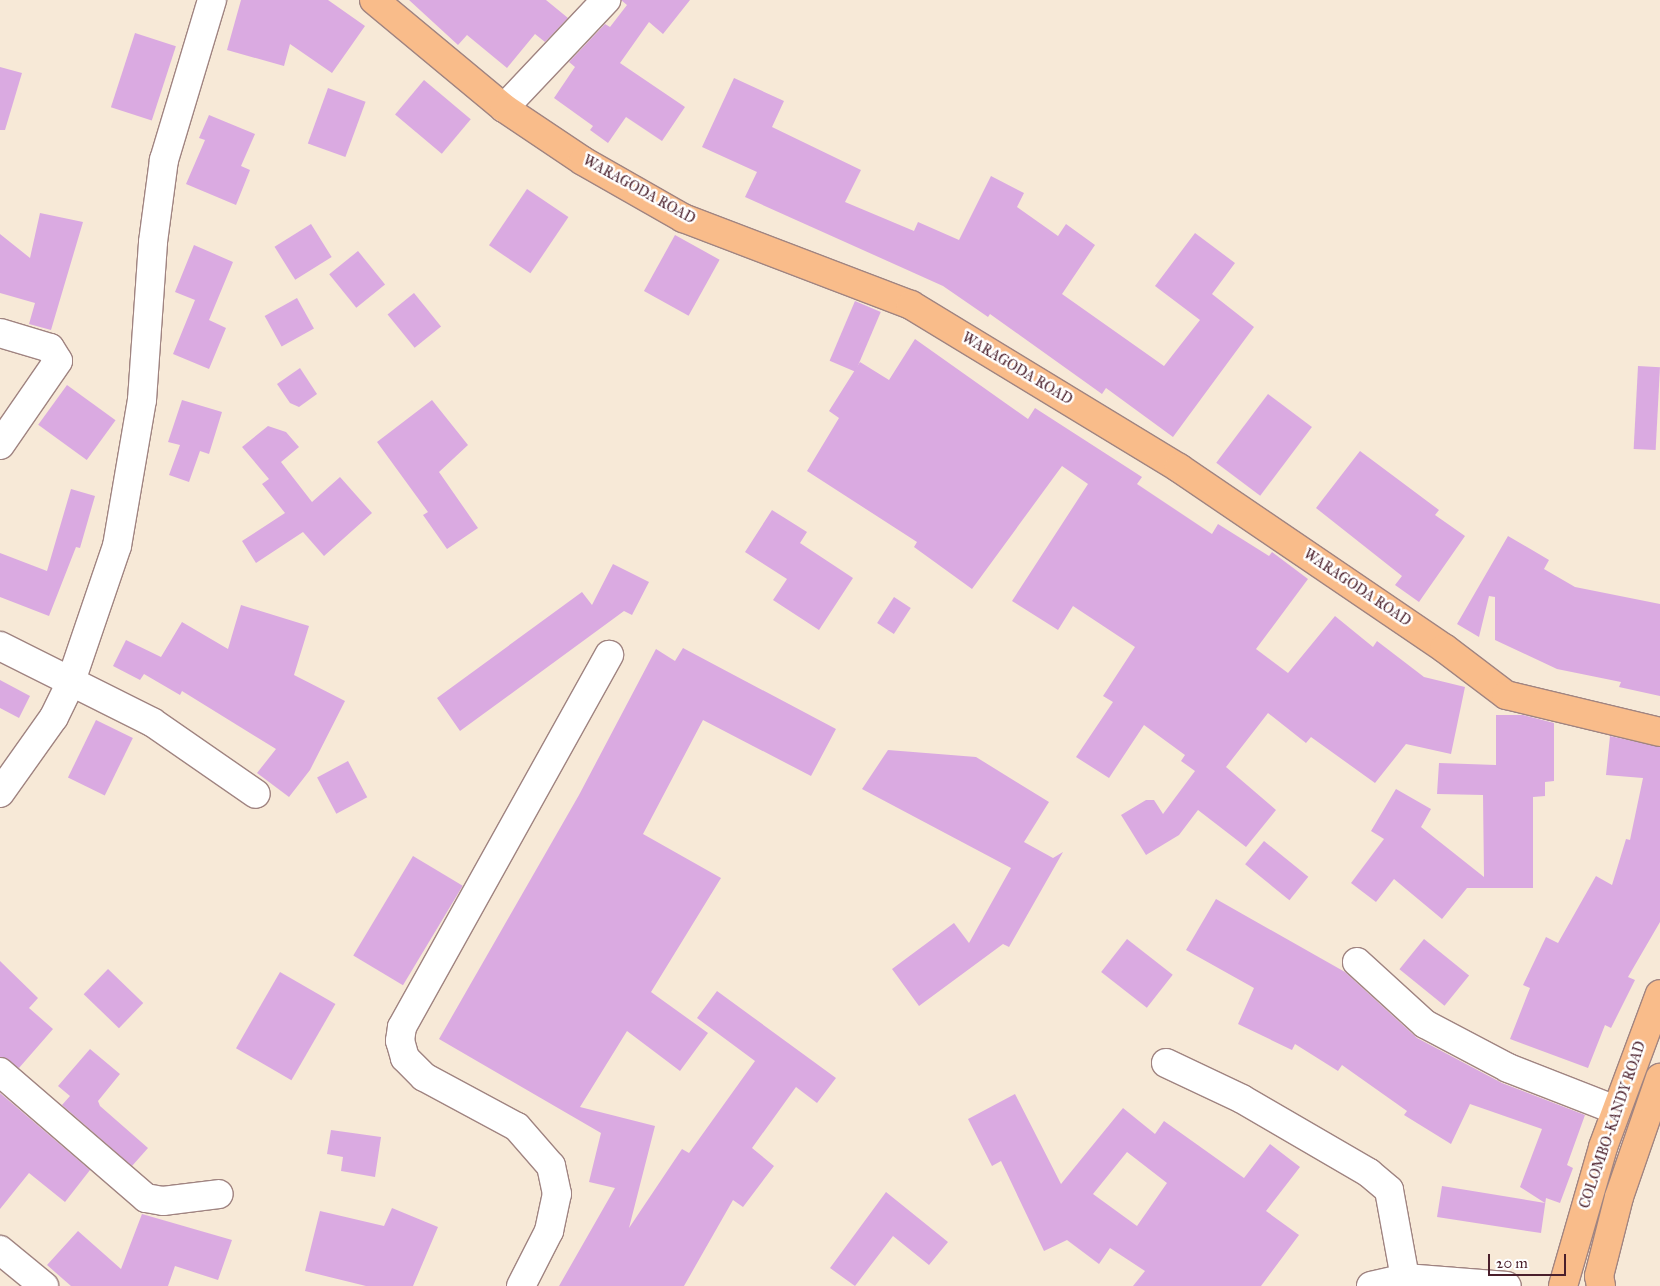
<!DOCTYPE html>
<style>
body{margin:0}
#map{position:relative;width:1660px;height:1286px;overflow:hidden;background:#f7e9d7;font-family:"IM FELL Great Primer",serif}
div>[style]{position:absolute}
.building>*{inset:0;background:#daaae1;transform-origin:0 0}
.roads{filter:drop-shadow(1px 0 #a08481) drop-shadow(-1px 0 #a08481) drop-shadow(0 1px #a08481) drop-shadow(0 -1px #a08481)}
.minor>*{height:28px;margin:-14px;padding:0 14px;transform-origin:14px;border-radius:14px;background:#fff}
.primary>*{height:28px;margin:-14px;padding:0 14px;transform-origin:14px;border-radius:14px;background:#f9bc8a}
.trunk>*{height:28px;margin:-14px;padding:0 14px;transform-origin:14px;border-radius:14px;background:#f9bc8a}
span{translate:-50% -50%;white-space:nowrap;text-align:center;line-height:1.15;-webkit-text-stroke:5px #fff;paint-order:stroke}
.street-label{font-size:14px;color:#4a1f2b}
.scale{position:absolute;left:1488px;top:1254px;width:78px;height:22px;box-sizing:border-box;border:2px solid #4a1f2b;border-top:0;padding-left:6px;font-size:15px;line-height:18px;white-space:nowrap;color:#4a1f2b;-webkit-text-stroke:4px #fff;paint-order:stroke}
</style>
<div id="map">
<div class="building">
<i style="clip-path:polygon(241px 0,328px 0,365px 26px,332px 73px,290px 44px,284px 66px,227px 50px)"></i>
<i style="clip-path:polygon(409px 0,546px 0,568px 18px,545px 42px,535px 34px,507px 68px,467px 35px,458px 45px)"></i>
<i style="clip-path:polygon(621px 0,690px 0,663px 34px,649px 22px,620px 63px,685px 107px,662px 141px,626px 117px,608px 143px,590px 130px,593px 126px,554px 98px,575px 67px,569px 62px,605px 24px,610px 27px,627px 5px)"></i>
<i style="left:135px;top:33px;width:43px;height:78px;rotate:18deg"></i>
<i style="clip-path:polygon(0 67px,22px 73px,5px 130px,0 130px)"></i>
<i style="clip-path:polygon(734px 78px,784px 101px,772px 127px,861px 170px,845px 202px,914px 231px,918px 222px,959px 240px,991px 176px,1024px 193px,1017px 207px,1058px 236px,1066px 224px,1095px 245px,1062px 294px,1164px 366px,1200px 320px,1155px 286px,1195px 233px,1235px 263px,1212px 294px,1254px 327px,1173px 437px,1106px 388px,1102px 394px,990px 314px,988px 317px,943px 286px,745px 197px,757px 172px,702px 147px)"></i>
<i style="left:424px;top:80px;width:61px;height:45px;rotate:40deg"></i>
<i style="left:328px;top:88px;width:40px;height:59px;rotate:20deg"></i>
<i style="clip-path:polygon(209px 115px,255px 134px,241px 166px,250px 170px,236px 205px,186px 184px,205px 140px,199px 138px)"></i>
<i style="left:527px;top:189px;width:50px;height:68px;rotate:34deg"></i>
<i style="clip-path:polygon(40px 213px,83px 222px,51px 330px,29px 324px,35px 303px,0 293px,0 234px,30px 258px)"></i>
<i style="left:311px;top:224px;width:39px;height:43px;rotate:58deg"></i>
<i style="left:675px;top:235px;width:51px;height:64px;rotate:29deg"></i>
<i style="clip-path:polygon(194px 245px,233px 262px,209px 320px,226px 328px,209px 369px,173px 354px,195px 300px,175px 292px)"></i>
<i style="left:358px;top:251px;width:43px;height:37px;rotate:51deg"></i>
<i style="left:414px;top:293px;width:43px;height:34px;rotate:51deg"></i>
<i style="left:297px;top:298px;width:35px;height:37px;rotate:61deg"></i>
<i style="left:855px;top:301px;width:28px;height:65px;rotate:23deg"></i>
<i style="clip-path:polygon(915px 339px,1028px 419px,1035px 408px,1142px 477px,1137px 484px,1212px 534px,1218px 524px,1269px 556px,1272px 552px,1308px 579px,1256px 649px,1288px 673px,1335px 616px,1373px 647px,1377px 641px,1424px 677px,1465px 687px,1451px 754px,1406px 744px,1375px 783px,1311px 737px,1306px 743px,1268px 713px,1226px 767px,1276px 810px,1246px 847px,1198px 810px,1179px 835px,1146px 855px,1121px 815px,1146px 800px,1154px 800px,1163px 814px,1195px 771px,1181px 761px,1185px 755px,1144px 725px,1109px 778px,1076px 757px,1113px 702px,1103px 696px,1135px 647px,1073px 606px,1058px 630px,1012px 601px,1088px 484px,1062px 466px,972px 589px,914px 547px,917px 542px,807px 471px,839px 418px,829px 411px,860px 362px,889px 380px)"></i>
<i style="left:1638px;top:366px;width:22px;height:83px;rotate:3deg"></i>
<i style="clip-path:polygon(300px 368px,317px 394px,299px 407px,290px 403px,277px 384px)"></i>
<i style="left:67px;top:385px;width:60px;height:49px;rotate:36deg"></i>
<i style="left:1268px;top:394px;width:55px;height:86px;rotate:37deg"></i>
<i style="clip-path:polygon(182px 400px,222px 412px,209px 454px,200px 451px,189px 482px,169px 475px,180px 445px,168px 442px)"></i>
<i style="clip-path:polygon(432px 400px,468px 445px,439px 472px,478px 528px,447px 549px,423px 515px,428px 512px,377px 442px)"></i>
<i style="clip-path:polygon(268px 426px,286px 432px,299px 447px,281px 462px,312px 502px,340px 477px,372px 513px,324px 556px,303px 532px,256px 563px,242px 541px,285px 513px,262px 484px,269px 479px,242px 447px)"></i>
<i style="clip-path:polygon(1360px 451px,1439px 510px,1435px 515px,1465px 536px,1419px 602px,1395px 585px,1402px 576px,1316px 508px)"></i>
<i style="clip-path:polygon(71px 489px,95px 496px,80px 548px,76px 547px,49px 616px,0 597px,0 553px,47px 571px)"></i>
<i style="clip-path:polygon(772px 510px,807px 532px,800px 543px,853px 578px,819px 630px,773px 600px,787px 579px,745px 552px)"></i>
<i style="clip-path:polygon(1508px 536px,1549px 560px,1544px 569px,1575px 587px,1660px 604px,1660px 696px,1619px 687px,1621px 682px,1557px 669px,1495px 640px,1495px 597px,1489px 596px,1479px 637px,1457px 624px)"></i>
<i style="clip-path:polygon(613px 564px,649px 582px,632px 615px,624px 611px,460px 731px,437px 698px,582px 592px,592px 605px)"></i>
<i style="left:894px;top:597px;width:20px;height:31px;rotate:33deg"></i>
<i style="clip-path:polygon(241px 605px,309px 626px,294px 675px,345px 701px,310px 770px,289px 797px,257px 773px,276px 749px,182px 691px,180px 695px,144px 674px,140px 680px,113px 666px,126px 640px,161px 657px,182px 622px,228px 649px)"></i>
<i style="clip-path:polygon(683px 648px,836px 729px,811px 776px,703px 720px,643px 834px,721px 878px,651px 992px,708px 1033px,680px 1071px,627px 1031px,580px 1107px,655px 1126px,629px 1228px,682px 1149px,689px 1153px,755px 1061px,697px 1018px,717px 991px,836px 1078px,817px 1103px,796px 1087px,752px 1148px,774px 1166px,743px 1207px,733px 1200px,684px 1286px,559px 1286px,615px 1188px,589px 1182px,601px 1133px,439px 1039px,579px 795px,656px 649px,675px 661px)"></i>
<i style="clip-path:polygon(0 680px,30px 696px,19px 718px,0 708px)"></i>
<i style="clip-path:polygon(1496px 715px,1523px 715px,1554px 723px,1554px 781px,1545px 782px,1545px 796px,1533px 797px,1533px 888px,1467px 888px,1442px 919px,1394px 879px,1376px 902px,1351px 883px,1384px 839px,1371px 831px,1396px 789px,1431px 809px,1421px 827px,1484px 877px,1483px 795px,1437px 794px,1439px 763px,1496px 765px)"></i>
<i style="left:96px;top:720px;width:41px;height:64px;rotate:26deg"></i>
<i style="clip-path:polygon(1610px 736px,1660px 747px,1660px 922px,1628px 977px,1635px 980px,1611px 1028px,1605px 1025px,1588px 1068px,1510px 1039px,1530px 988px,1523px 985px,1546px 937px,1558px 943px,1596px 876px,1612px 885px,1626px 839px,1630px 840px,1643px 778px,1606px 775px)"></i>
<i style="clip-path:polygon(888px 750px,976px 757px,1049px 802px,1024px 842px,1053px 858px,1063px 852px,1009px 947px,1003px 944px,919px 1006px,892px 969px,954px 923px,969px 943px,1011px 868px,862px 789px)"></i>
<i style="left:348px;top:761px;width:41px;height:35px;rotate:62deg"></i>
<i style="left:1264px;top:841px;width:57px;height:30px;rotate:39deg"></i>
<i style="left:413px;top:856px;width:58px;height:116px;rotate:31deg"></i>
<i style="clip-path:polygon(1216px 899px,1345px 972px,1417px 1038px,1502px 1083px,1585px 1115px,1567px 1165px,1573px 1168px,1560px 1203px,1546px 1198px,1541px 1233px,1437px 1217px,1442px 1186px,1545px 1203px,1520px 1187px,1542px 1129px,1470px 1104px,1451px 1144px,1404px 1115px,1407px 1111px,1342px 1065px,1338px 1071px,1295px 1044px,1292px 1050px,1238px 1024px,1254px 988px,1186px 950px)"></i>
<i style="left:1127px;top:939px;width:58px;height:42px;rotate:38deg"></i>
<i style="left:1424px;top:939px;width:58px;height:39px;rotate:39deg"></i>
<i style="clip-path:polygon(0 961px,38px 998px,29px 1008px,53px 1029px,19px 1068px,0 1057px)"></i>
<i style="left:108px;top:969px;width:49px;height:35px;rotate:44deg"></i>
<i style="left:280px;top:972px;width:64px;height:88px;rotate:30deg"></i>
<i style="clip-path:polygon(90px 1049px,120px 1074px,98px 1101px,100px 1106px,148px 1148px,132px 1166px,62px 1105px,70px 1096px,58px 1086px)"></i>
<i style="clip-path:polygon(0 1093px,90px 1170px,65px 1202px,29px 1173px,0 1209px)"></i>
<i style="clip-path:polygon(evenodd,1015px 1094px,1061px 1184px,1123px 1108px,1155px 1134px,1164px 1121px,1244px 1178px,1270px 1144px,1300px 1167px,1266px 1211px,1299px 1235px,1261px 1286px,1133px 1286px,1145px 1271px,1110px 1248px,1099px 1264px,1067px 1240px,1044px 1251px,1001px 1161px,992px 1166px,968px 1119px,1015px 1094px,1127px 1152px,1167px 1183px,1137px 1226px,1093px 1194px,1127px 1152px)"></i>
<i style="clip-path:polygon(331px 1130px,381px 1137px,375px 1177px,341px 1171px,343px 1157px,327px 1154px)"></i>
<i style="clip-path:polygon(886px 1192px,948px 1242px,929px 1265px,893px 1236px,855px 1286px,830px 1268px)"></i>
<i style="clip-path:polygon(392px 1208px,438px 1227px,413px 1286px,366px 1286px,305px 1271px,320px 1211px,384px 1226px)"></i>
<i style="clip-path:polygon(142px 1214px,232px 1240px,218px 1280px,175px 1266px,168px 1286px,71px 1286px,47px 1265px,78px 1231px,121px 1269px)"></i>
</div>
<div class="roads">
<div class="minor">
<i style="left:504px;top:108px;width:149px;rotate:-46.6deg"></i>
<i style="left:0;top:333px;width:52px;rotate:16.7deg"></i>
<i style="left:50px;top:348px;width:15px;rotate:58deg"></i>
<i style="left:58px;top:361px;width:102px;rotate:124.6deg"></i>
<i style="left:0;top:646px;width:170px;rotate:26.6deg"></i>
<i style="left:152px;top:722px;width:126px;rotate:34.7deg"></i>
<i style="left:0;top:793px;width:93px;rotate:-54.6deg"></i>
<i style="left:54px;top:717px;width:37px;rotate:-64deg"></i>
<i style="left:70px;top:684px;width:146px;rotate:-71.2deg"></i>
<i style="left:117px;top:546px;width:148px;rotate:-80.3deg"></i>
<i style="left:142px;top:400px;width:158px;rotate:-86deg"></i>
<i style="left:153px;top:242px;width:83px;rotate:-82.4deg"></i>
<i style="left:164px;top:160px;width:167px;rotate:-73.3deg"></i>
<i style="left:1357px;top:962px;width:92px;rotate:42.4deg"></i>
<i style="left:1425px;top:1024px;width:94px;rotate:27.9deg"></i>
<i style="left:1508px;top:1068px;width:116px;rotate:21.3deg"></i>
<i style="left:1166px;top:1063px;width:84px;rotate:25.3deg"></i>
<i style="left:1242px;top:1099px;width:147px;rotate:30.2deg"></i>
<i style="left:1369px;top:1173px;width:26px;rotate:40deg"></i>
<i style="left:1389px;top:1190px;width:89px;rotate:79.7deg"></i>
<i style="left:1405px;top:1278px;width:102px;rotate:4.5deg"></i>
<i style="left:0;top:1072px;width:193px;rotate:40.8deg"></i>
<i style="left:146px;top:1198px;width:17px;rotate:10deg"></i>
<i style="left:163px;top:1201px;width:56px;rotate:-7.1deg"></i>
<i style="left:0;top:1250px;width:57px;rotate:39.3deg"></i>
<i style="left:521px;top:1286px;width:62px;rotate:-63deg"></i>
<i style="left:549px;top:1231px;width:38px;rotate:-78deg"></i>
<i style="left:557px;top:1194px;width:29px;rotate:-102deg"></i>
<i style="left:551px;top:1166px;width:52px;rotate:-131.1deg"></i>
<i style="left:517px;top:1127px;width:106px;rotate:-151.7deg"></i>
<i style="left:424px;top:1077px;width:27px;rotate:-135deg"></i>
<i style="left:405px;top:1058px;width:18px;rotate:-106deg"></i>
<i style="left:400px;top:1041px;width:14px;rotate:-82deg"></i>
<i style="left:402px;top:1027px;width:426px;rotate:-60.9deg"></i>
<i style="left:1371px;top:1286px;width:35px;rotate:-13deg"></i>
</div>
<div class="primary">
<i style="left:374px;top:0;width:169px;rotate:39.7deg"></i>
<i style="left:504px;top:108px;width:95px;rotate:33.9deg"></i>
<i style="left:583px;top:161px;width:115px;rotate:29.7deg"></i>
<i style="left:683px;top:218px;width:244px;rotate:20.9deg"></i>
<i style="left:911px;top:305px;width:314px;rotate:31.3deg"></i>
<i style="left:1179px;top:468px;width:320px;rotate:34.2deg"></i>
<i style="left:1444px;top:648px;width:78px;rotate:37.2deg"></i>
<i style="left:1506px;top:695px;width:158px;rotate:13.5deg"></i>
</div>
<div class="trunk">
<i style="left:1563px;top:1286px;width:145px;rotate:-73.9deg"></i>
<i style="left:1603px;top:1147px;width:163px;rotate:-69.6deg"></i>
<i style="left:1601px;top:1286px;width:10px;rotate:-101deg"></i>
<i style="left:1599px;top:1276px;width:81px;rotate:-75.8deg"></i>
<i style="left:1619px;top:1197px;width:126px;rotate:-71deg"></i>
</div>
</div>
<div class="street-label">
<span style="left:639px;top:190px;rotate:29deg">WARAGODA ROAD</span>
<span style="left:1017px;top:369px;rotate:31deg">WARAGODA ROAD</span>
<span style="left:1357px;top:588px;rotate:34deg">WARAGODA ROAD</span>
<span style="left:1613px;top:1125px;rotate:-71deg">COLOMBO-KANDY ROAD</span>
</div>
<div class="scale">20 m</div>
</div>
